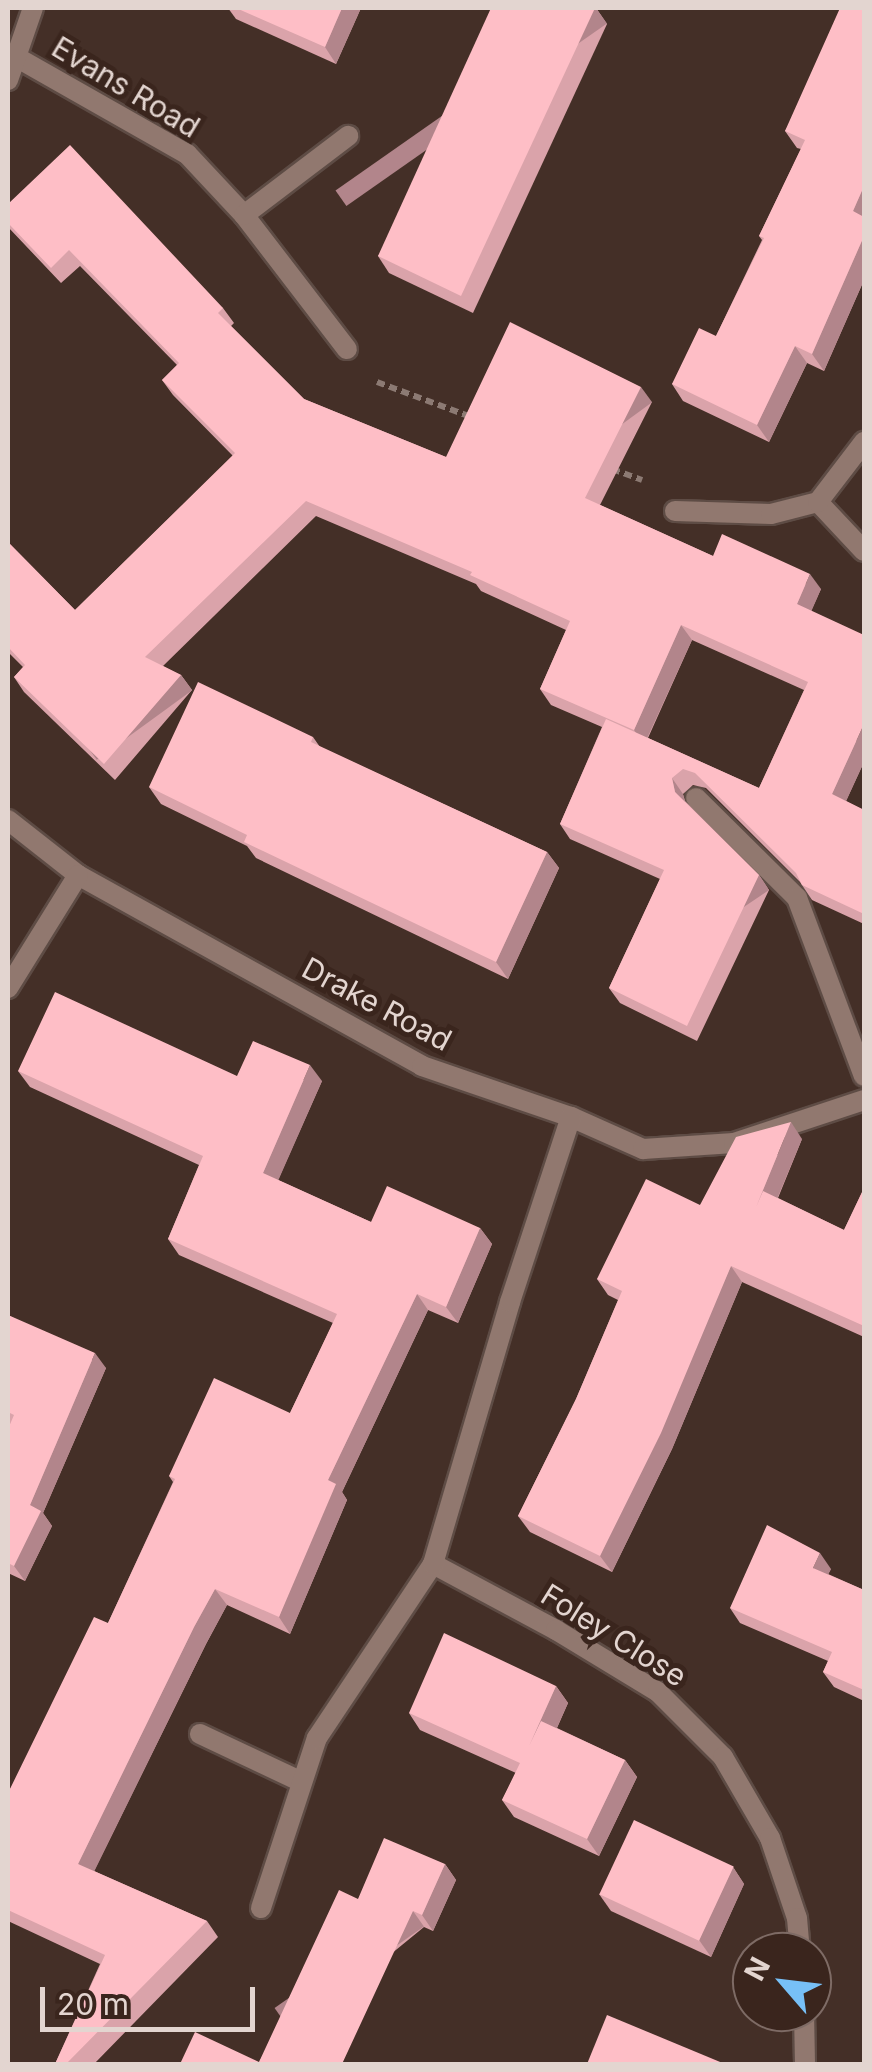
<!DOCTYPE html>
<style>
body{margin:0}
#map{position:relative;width:872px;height:2072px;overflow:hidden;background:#442f27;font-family:Inter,sans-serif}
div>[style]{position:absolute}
.path>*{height:6px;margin-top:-3px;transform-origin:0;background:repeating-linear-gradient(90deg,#8c7a73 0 8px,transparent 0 13px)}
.roads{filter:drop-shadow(2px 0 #5e4c45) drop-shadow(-2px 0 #5e4c45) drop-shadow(0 2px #5e4c45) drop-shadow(0 -2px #5e4c45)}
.lane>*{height:20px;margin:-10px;padding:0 10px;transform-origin:10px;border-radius:10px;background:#91786f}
.street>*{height:20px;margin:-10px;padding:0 10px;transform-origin:10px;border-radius:10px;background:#91786f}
.wall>*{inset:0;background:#daa3aa}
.shaded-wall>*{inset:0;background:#b2858b;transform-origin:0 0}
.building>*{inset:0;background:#febec6;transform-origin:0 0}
span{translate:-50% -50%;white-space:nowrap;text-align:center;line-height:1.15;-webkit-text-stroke:10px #3a251d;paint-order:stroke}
.street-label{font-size:30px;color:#e3d5d0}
.frame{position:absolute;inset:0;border:10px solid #e3d5d0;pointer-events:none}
.north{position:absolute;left:732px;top:1932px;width:100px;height:100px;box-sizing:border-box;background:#3a251d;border:2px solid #7e6b65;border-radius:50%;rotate:298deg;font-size:28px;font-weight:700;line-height:40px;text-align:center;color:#e3d5d0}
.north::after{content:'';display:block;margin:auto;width:35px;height:45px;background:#77c0f7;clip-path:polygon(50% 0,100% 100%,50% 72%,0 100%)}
.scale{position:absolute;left:40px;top:1987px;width:215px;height:45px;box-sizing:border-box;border:5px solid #e3d5d0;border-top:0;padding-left:12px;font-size:30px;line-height:35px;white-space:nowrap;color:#e3d5d0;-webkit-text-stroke:8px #3a251d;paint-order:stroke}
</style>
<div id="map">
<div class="path">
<i style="left:377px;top:382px;width:103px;rotate:20.4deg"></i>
<i style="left:612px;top:469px;width:32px;rotate:20deg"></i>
</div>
<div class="roads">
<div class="lane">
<i style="left:696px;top:798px;width:142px;rotate:44.7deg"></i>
<i style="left:797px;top:898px;width:190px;rotate:69.4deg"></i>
</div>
<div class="street">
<i style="left:16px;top:57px;width:197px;rotate:29.6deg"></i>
<i style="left:187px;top:154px;width:83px;rotate:46.9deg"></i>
<i style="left:244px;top:215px;width:169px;rotate:52.5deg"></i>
<i style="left:8px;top:80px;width:76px;rotate:-70.9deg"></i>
<i style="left:244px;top:215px;width:131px;rotate:-37.2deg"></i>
<i style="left:818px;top:502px;width:67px;rotate:46.8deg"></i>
<i style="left:675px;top:511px;width:96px;rotate:1.8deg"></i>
<i style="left:771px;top:514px;width:49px;rotate:-14.3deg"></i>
<i style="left:818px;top:502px;width:76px;rotate:-52.5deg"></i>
<i style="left:8px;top:820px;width:89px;rotate:38.2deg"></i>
<i style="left:78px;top:875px;width:393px;rotate:29deg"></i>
<i style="left:422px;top:1066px;width:157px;rotate:18.9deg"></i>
<i style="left:571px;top:1117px;width:79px;rotate:24deg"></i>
<i style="left:643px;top:1149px;width:91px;rotate:-3.8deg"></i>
<i style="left:734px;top:1143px;width:137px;rotate:-18.3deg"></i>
<i style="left:8px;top:988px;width:133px;rotate:-58.2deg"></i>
<i style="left:433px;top:1564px;width:140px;rotate:28.2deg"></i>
<i style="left:556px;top:1630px;width:119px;rotate:31.3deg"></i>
<i style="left:658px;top:1692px;width:92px;rotate:45deg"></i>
<i style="left:723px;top:1757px;width:94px;rotate:59.9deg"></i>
<i style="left:770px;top:1838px;width:84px;rotate:71.4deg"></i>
<i style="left:797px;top:1918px;width:34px;rotate:85deg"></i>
<i style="left:200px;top:1734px;width:110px;rotate:25.2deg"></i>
<i style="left:261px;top:1908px;width:179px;rotate:-71.8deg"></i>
<i style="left:317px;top:1738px;width:209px;rotate:-56.3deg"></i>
<i style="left:433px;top:1564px;width:273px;rotate:-73.6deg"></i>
<i style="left:510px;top:1302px;width:195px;rotate:-71.8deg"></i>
<i style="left:804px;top:2012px;width:52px;rotate:88.9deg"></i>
</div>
</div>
<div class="wall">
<i style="clip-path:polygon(228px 8px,361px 8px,336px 64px,236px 19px)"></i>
<i style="clip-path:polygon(596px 8px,607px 24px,473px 313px,389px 273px,378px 256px)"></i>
<i style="clip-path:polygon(864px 8px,864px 280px,824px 371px,807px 363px,769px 442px,683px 401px,672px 384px,716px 336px,762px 240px,759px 236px,801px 149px,797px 148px,785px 131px)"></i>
<i style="clip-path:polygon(evenodd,8px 204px,223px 308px,234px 323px,231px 326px,304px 399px,446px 457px,652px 402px,600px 505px,713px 556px,821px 589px,811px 611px,864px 762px,846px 801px,864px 810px,864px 924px,812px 900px,800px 882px,706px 788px,693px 785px,683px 794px,685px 801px,759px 875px,769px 890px,697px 1041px,620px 1003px,609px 988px,660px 879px,570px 839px,560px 824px,602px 727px,551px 705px,540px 689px,566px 630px,481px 591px,476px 584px,316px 516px,163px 666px,181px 675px,192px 690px,115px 780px,24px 692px,14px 677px,23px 667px,8px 652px,8px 542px,75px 610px,233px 456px,173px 395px,162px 380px,177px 365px,80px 266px,61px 283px,8px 227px,8px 204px,692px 640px,804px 690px,759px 788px,648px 738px,692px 640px)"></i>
<i style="clip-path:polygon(313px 737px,320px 747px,547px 852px,559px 868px,508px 979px,256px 858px,247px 846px,161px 804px,149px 787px)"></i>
<i style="clip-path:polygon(18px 1071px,237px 1076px,322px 1081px,278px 1180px,371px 1222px,480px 1228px,492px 1244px,458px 1323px,428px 1310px,342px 1492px,347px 1500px,290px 1634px,227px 1605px,206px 1644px,94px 1871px,207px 1921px,218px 1937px,94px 2064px,55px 2064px,100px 1964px,8px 1921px,8px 1793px,108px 1623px,173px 1482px,169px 1476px,290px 1413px,333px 1323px,179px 1255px,168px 1239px,199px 1165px,30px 1087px)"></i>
<i style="clip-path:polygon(802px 1139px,778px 1198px,844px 1230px,864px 1188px,864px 1337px,742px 1282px,672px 1449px,612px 1572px,530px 1532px,518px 1516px,576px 1399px,618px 1300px,608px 1295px,597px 1279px,700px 1205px)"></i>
<i style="clip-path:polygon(8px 1315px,106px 1368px,43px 1513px,52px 1526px,25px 1581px,8px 1573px,8px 1429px,10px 1423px,8px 1422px)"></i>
<i style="clip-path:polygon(831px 1569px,828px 1574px,864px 1590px,864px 1701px,834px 1687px,823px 1672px,828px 1661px,740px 1623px,730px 1608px)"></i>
<i style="clip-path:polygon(556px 1686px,568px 1703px,557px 1728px,625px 1760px,637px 1777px,599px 1856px,514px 1817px,502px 1800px,516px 1773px,420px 1730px,409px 1713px)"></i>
<i style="clip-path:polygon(445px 1864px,456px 1880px,433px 1931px,424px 1927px,259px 2062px,358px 1899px)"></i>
<i style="clip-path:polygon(733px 1867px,744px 1884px,711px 1957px,611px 1911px,599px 1894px)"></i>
</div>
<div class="shaded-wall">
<i style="clip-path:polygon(342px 8px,361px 8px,336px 64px,325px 47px)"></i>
<i style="left:596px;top:8px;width:19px;height:318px;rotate:55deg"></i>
<i style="clip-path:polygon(864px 186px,864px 228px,853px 211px)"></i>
<i style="clip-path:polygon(864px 236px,864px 280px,824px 371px,812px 354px)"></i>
<i style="clip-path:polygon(795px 346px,807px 363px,769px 442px,757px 425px)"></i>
<i style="left:641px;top:387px;width:19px;height:124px;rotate:54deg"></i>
<i style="clip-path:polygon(810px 574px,821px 589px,808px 619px,797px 604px)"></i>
<i style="clip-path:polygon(681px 625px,692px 640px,644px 745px,634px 730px)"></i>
<i style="left:181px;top:675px;width:19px;height:118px;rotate:54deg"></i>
<i style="clip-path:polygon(864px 724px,864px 762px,842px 810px,832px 794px)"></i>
<i style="clip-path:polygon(672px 778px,683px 794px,686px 807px,675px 792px)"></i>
<i style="clip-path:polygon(547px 852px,559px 868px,508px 979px,496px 962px)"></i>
<i style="left:759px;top:875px;width:18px;height:167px;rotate:56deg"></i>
<i style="clip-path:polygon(310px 1065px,322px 1081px,274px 1190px,263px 1173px)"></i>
<i style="clip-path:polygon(791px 1122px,802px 1139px,767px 1223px,756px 1207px)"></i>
<i style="clip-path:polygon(480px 1228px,492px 1244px,458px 1323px,446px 1307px)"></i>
<i style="clip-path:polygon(731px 1266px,742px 1282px,672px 1449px,612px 1572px,600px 1556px)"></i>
<i style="clip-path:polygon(417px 1294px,428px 1310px,342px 1492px,347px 1500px,290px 1634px,279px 1617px,328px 1480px)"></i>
<i style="clip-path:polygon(95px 1353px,106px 1368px,43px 1513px,52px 1526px,25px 1581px,14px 1566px,30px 1505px)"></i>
<i style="clip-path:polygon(820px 1553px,831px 1569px,824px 1583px,813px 1568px)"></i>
<i style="clip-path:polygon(215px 1589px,227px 1605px,206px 1644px,90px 1880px,78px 1864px,194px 1627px)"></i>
<i style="clip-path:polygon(556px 1686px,568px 1703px,541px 1763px,529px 1746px)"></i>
<i style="clip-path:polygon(625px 1760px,637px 1777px,599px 1856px,587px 1839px)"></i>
<i style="clip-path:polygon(445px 1864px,456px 1880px,433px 1931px,422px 1915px)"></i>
<i style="clip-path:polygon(733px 1867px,744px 1884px,711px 1957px,699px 1940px)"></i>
<i style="left:413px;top:1911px;width:19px;height:169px;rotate:55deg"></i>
</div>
<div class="building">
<i style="clip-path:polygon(236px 8px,342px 8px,325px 47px)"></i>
<i style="clip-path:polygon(491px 8px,595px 8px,461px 296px,378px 256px)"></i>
<i style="clip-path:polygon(840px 8px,864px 8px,864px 186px,853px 211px,864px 217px,864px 236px,812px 354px,795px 346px,757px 425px,672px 384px,699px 328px,716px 336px,764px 238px,759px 236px,805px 140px,785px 131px)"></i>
<i style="clip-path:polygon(70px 145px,223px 308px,218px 313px,304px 399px,446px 457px,510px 322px,641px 387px,585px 498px,713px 556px,722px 534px,810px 574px,797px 604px,864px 635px,864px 724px,832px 794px,864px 810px,864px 914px,802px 885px,796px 873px,695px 773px,683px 769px,672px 778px,675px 792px,759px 875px,687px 1026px,609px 988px,664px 870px,560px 824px,606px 719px,759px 788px,808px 682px,681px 625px,634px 730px,540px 689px,570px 621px,470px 575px,472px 572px,306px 501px,145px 657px,181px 675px,104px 764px,14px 677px,25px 665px,8px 647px,8px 542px,75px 610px,235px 453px,162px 380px,179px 363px,69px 250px,51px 268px,8px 223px,8px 204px)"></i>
<i style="clip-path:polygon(198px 682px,313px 737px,311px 742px,547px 852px,496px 962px,244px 842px,247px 835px,149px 787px)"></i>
<i style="clip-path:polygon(55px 992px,237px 1076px,253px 1041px,310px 1065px,263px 1173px,371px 1222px,387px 1186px,480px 1228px,446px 1307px,417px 1294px,328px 1480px,336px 1484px,279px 1617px,215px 1589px,194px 1627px,78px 1864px,207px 1921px,66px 2064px,55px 2064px,105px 1955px,8px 1910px,8px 1793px,94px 1617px,108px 1623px,175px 1479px,169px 1476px,214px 1378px,290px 1413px,337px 1314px,168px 1239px,203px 1156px,18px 1071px)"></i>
<i style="clip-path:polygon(791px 1122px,756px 1207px,763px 1191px,844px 1230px,864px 1188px,864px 1326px,731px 1266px,661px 1433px,600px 1556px,518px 1516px,576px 1399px,622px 1291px,597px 1279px,646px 1179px,700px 1205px,736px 1137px)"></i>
<i style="clip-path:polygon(8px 1315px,95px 1353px,30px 1505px,41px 1511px,14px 1566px,8px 1563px,8px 1429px,14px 1415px,8px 1412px)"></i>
<i style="clip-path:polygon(767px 1525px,820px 1553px,813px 1568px,864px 1590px,864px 1690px,823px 1672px,832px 1652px,730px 1608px)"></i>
<i style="clip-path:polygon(444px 1633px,556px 1686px,529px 1746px,541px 1721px,625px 1760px,587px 1839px,502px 1800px,520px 1763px,409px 1713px)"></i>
<i style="left:634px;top:1820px;width:110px;height:82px;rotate:25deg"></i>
<i style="clip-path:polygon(384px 1838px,445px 1864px,422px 1915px,413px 1911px,342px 2064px,180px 2064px,195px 2032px,259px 2062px,339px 1890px,358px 1899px)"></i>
<i style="clip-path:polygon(607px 2015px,725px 2064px,587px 2064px)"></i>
</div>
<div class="street-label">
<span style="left:126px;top:87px;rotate:31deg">Evans Road</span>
<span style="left:377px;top:1004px;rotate:28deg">Drake Road</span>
<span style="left:614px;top:1635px;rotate:32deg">Foley Close</span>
</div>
<div class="frame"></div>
<div class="north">N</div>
<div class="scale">20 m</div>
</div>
